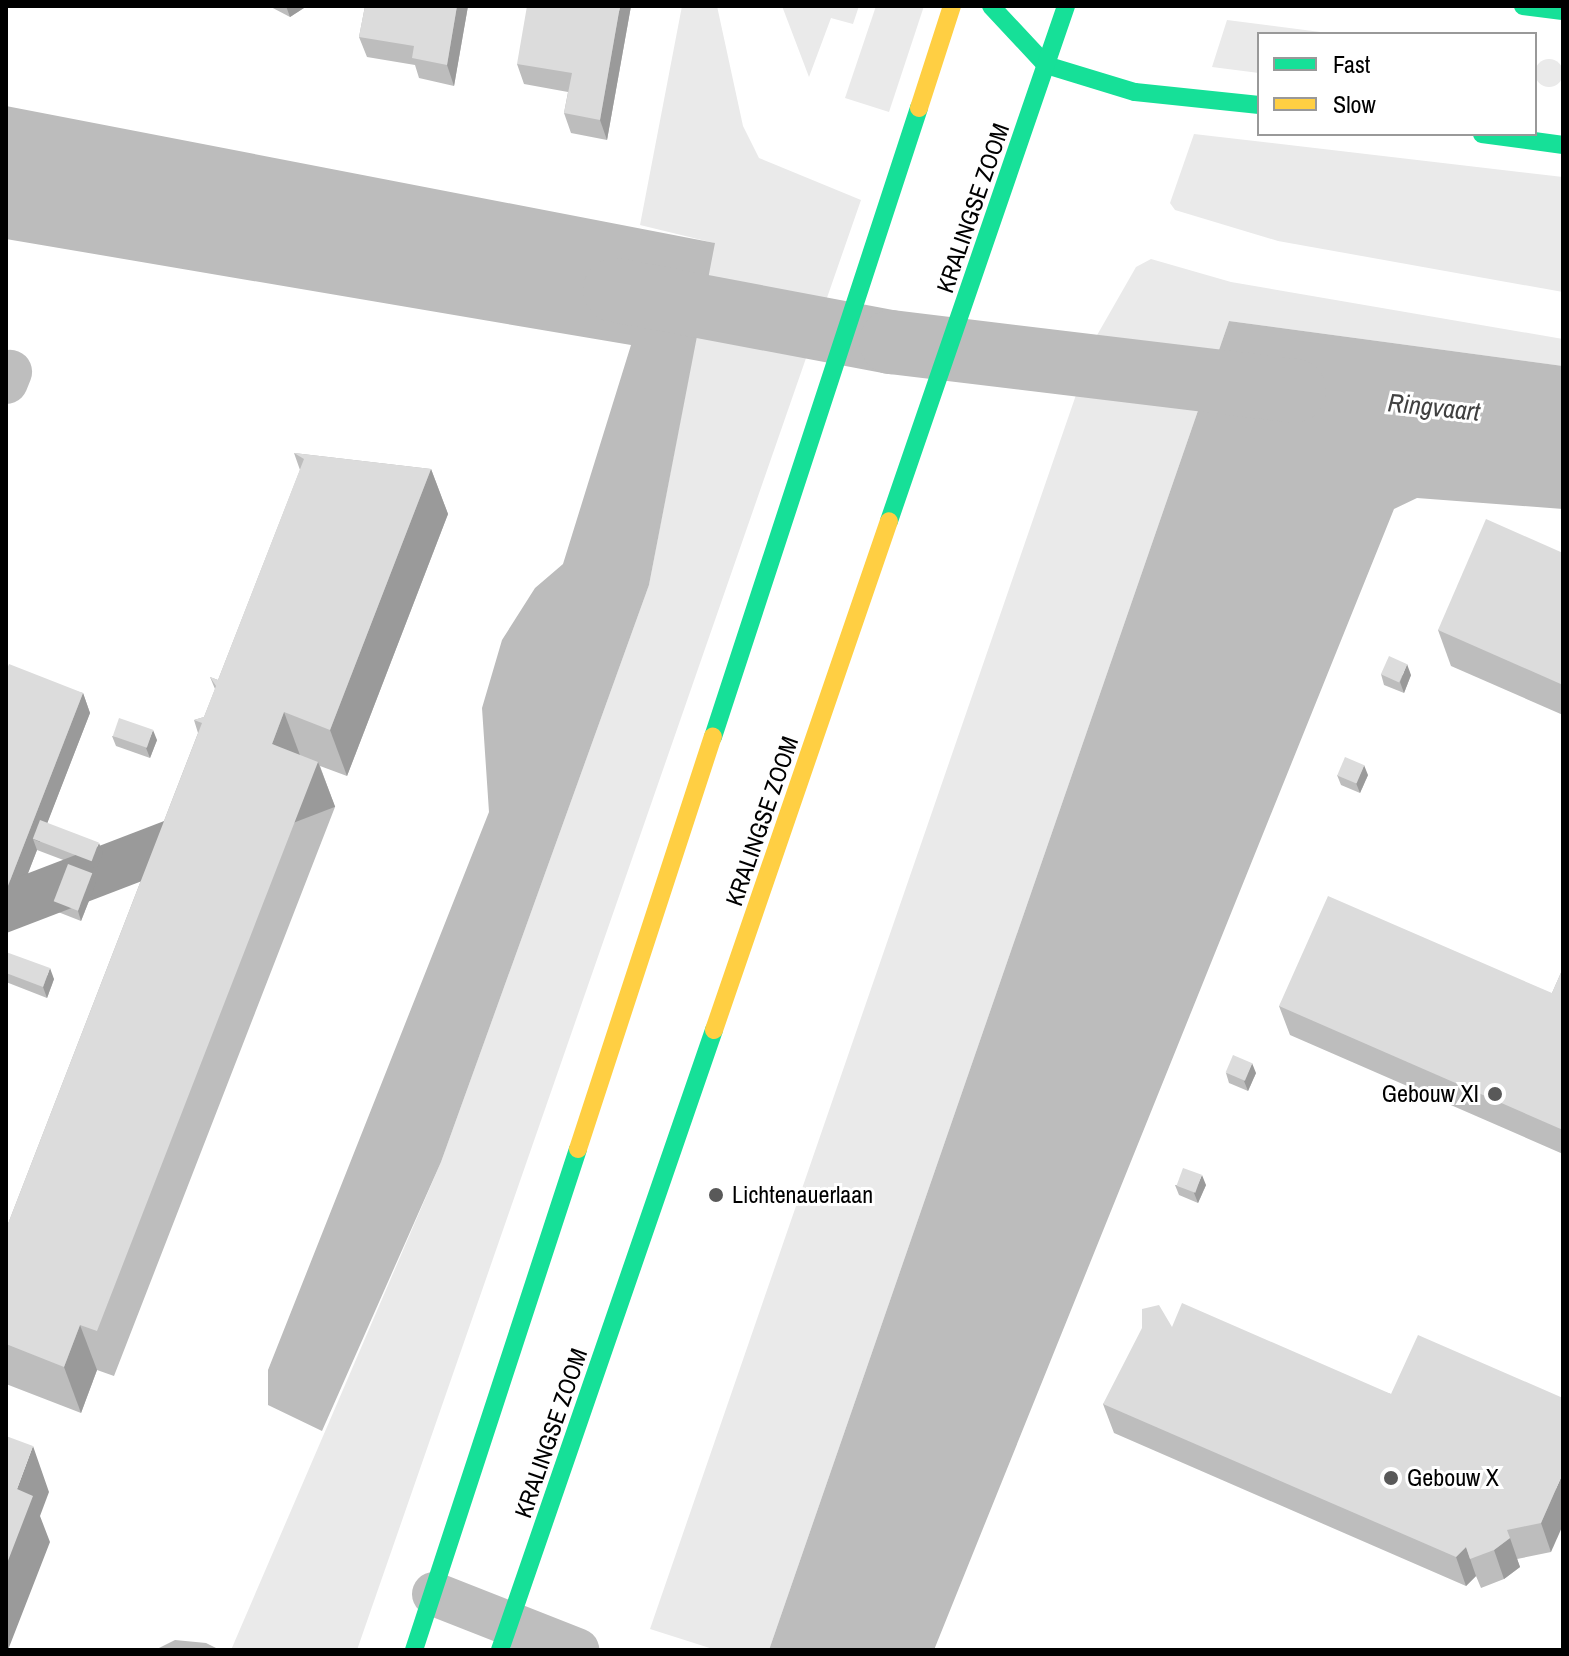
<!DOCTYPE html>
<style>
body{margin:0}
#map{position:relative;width:1569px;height:1656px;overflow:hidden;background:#fff;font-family:"Archivo Narrow",sans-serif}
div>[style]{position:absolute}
.green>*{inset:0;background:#eaeaea}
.round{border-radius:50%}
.water>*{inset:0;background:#bcbcbc}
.canal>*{height:64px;margin:-32px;padding:0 32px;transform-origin:32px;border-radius:32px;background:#bcbcbc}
.street>*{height:44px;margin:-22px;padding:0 22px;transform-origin:22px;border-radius:22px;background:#bebebe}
.fast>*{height:18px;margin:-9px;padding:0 9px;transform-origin:9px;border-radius:9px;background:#16e098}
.slow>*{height:18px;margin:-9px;padding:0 9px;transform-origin:9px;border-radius:9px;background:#ffcf43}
.wall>*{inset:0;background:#bdbdbd}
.shaded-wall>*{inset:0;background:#9a9a9a;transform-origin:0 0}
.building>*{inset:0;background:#dcdcdc;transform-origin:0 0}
.dots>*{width:22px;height:22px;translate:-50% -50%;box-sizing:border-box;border:4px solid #fff;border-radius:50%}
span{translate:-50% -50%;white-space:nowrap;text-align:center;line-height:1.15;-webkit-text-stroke:6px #fff;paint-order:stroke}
.street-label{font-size:24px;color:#000}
.poi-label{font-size:24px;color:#000}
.right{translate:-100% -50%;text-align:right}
.left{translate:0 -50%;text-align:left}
.water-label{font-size:26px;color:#404040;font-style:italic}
.frame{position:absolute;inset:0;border:8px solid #000;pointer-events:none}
.legend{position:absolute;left:1257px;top:32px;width:280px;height:104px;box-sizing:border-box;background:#fff;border:2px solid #999;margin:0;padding:10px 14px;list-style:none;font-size:24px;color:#000}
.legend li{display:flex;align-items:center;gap:16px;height:40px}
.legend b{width:40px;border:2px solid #999}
</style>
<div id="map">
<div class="green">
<i style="clip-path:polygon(682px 6px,717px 6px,743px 126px,759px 158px,861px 200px,357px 1650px,231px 1650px,441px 1162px,649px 585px,714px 243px,640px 225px)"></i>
<i style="clip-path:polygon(782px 6px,859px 6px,853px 24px,831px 18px,809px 77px)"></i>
<i style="clip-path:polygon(876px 6px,924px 6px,889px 112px,845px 98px)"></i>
<i style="clip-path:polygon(1227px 20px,1336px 34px,1259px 34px,1259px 73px,1212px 67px)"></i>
<i class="round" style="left:1535px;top:59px;width:28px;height:28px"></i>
<i style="clip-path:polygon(1194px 134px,1563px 177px,1563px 292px,1278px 241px,1175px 210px,1170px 203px)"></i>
<i style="clip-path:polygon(1151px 259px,1231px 282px,1563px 339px,1563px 366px,1229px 321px,769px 1650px,716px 1650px,650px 1629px,1096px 337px,1136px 267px)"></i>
</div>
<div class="water">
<i style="clip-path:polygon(6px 106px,715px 243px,649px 585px,441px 1162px,322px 1431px,268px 1405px,268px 1370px,489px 812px,482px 708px,502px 640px,535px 588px,563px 564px,631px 345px,6px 239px)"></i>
<i style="clip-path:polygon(1229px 321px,1563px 366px,1563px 509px,1417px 498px,1394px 509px,934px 1650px,769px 1650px)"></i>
<i style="clip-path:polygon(175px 1640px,206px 1643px,220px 1650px,155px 1650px)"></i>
</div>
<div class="canal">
<i style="left:615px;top:290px;width:281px;rotate:10.7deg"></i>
<i style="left:891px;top:342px;width:406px;rotate:6.9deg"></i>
</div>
<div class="street">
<i style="left:6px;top:382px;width:11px;rotate:-68deg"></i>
<i style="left:434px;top:1594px;width:154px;rotate:21.4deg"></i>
</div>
<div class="fast">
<i style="left:991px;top:6px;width:81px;rotate:47deg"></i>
<i style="left:1046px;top:65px;width:93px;rotate:16.9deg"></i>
<i style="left:1135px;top:92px;width:125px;rotate:6deg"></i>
<i style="left:1523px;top:6px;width:40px;rotate:7.1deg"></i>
<i style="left:1482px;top:134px;width:82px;rotate:7.7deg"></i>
<i style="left:889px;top:521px;width:545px;rotate:-71.03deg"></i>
<i style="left:713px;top:737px;width:662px;rotate:-71.87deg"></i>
<i style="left:414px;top:1650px;width:527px;rotate:-71.87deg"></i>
<i style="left:500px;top:1650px;width:656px;rotate:-70.96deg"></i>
</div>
<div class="slow">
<i style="left:919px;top:108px;width:107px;rotate:-72.1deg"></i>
<i style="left:714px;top:1030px;width:538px;rotate:-71.03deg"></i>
<i style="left:578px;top:1149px;width:434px;rotate:-71.9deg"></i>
</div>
<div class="wall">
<i style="clip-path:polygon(269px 6px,307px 6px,290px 17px)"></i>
<i style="clip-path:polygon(365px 6px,468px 6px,454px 86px,419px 78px,415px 65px,367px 57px,359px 37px)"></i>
<i style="clip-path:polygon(631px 6px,607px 140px,571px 133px,564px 113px,568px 92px,524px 84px,517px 64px)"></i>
<i style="clip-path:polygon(294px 453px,431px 469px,448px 514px,347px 776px,320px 766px,335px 807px,114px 1376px,97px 1370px,81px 1413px,6px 1384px,6px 1229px,198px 733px,194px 720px,204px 717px,215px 689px,210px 677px,218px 680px,300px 470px)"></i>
<i style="clip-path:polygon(1563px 553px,1563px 715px,1451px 666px,1438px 630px)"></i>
<i style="clip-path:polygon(6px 672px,83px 693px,90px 713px,47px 823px,103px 854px,95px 872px,37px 850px,6px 930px)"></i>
<i style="clip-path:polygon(1381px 674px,1411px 675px,1404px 693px,1384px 685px)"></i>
<i style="clip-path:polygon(112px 736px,157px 740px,150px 758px,116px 746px)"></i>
<i style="clip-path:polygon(1337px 775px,1368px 775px,1360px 793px,1341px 785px)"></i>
<i style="clip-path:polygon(92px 873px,96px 883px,81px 921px,58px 912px,54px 902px)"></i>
<i style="clip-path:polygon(6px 952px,54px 979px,47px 998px,6px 982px)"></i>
<i style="clip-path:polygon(1563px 968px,1563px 1154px,1290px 1035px,1279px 1006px,1552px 993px)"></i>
<i style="clip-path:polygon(1226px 1073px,1256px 1073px,1248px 1091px,1229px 1083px)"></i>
<i style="clip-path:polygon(1175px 1185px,1206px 1185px,1198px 1203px,1179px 1195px)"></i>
<i style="clip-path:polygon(1172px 1327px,1391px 1394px,1563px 1398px,1551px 1552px,1517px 1559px,1520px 1567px,1504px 1579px,1481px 1588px,1476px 1576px,1466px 1586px,1114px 1433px,1103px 1404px)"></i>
</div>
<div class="shaded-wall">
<i style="clip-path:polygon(286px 6px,307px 6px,290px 17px)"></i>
<i style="clip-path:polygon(457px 6px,468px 6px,454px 86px,447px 65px)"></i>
<i style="clip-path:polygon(620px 6px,631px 6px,607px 140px,600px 120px)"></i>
<i style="clip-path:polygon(431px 469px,448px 514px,347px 776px,330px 730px)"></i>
<i style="clip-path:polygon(1407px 664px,1411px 675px,1404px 693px,1400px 682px)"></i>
<i style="clip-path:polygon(83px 693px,90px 713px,40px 842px,33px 839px,37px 850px,6px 930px,6px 891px)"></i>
<i style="clip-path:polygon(284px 712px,301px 758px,272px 744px)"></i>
<i style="clip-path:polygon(153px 730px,157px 740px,150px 758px,146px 748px)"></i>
<i style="left:318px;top:762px;width:48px;height:610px;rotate:69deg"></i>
<i style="clip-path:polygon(1364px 765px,1368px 775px,1360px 793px,1356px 783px)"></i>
<i style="clip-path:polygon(99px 843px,103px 854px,95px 872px,91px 862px)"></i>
<i style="clip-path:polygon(92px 873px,96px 883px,81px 921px,78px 911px)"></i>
<i style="clip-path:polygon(50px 968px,54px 979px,47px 998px,43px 987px)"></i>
<i style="clip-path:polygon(1252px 1063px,1256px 1073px,1248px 1091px,1244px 1081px)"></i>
<i style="clip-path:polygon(1202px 1175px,1206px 1185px,1198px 1203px,1194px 1193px)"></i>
<i style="clip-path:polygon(80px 1325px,97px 1370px,81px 1413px,64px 1367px)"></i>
<i style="clip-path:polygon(33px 1446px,49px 1492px,40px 1516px,50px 1542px,8px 1650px,6px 1650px,6px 1566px,17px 1489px)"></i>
<i style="clip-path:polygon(1563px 1473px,1563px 1525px,1551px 1552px,1541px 1523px)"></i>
<i style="clip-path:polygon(1510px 1538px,1520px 1567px,1504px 1579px,1494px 1550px)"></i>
<i style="clip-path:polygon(1466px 1547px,1476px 1576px,1466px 1586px,1456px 1557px)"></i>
</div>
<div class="building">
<i style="clip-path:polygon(365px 6px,457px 6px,447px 65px,412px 58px,414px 46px,359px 37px)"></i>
<i style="clip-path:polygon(527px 6px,620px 6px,600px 120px,564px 113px,572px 73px,517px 64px)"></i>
<i style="clip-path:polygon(294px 453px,431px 469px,330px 730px,284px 712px,272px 744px,318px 762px,97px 1331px,80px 1325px,64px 1367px,6px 1344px,6px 1229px,202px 723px,194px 720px,204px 717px,216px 686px,210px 677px,218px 680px,304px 459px)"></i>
<i style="clip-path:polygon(1486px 519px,1563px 553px,1563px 685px,1438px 630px)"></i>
<i style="left:1389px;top:656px;width:20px;height:20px;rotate:24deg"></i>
<i style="clip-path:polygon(9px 664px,83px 693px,6px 891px,6px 672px)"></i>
<i style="left:119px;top:718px;width:36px;height:19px;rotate:19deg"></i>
<i style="left:1345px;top:757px;width:21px;height:20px;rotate:23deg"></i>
<i style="left:40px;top:820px;width:63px;height:20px;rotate:21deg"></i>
<i style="left:68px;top:864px;width:26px;height:40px;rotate:21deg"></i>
<i style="clip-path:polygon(1328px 896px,1552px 993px,1563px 968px,1563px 1130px,1279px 1006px)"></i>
<i style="clip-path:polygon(6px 952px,50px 968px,43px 987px,6px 973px)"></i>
<i style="left:1233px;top:1055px;width:21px;height:19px;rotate:23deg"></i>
<i style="left:1183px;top:1168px;width:20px;height:19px;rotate:20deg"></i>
<i style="clip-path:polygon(1182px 1303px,1391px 1394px,1418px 1335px,1563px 1398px,1563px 1473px,1541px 1523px,1507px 1530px,1510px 1538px,1494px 1550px,1470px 1559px,1466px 1547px,1456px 1557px,1103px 1404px,1142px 1328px,1142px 1309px,1159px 1305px,1172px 1327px)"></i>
<i style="clip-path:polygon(6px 1436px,33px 1446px,17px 1489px,33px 1496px,6px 1566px)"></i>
</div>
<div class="dots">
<i style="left:1495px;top:1094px;background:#595959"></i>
<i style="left:716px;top:1195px;background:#595959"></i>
<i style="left:1391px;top:1478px;background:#595959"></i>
</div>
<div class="street-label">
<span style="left:973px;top:208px;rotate:-71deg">KRALINGSE ZOOM</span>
<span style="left:762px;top:821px;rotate:-71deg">KRALINGSE ZOOM</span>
<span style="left:551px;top:1433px;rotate:-71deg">KRALINGSE ZOOM</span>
</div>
<div class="poi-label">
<span class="right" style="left:1479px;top:1094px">Gebouw XI</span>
<span class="left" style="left:732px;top:1195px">Lichtenauerlaan</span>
<span class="left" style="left:1407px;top:1478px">Gebouw X</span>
</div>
<div class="water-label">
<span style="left:1434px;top:407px;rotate:6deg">Ringvaart</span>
</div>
<div class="frame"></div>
<ul class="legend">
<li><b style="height:10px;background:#16e098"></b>Fast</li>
<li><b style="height:10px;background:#ffcf43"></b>Slow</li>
</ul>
</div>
